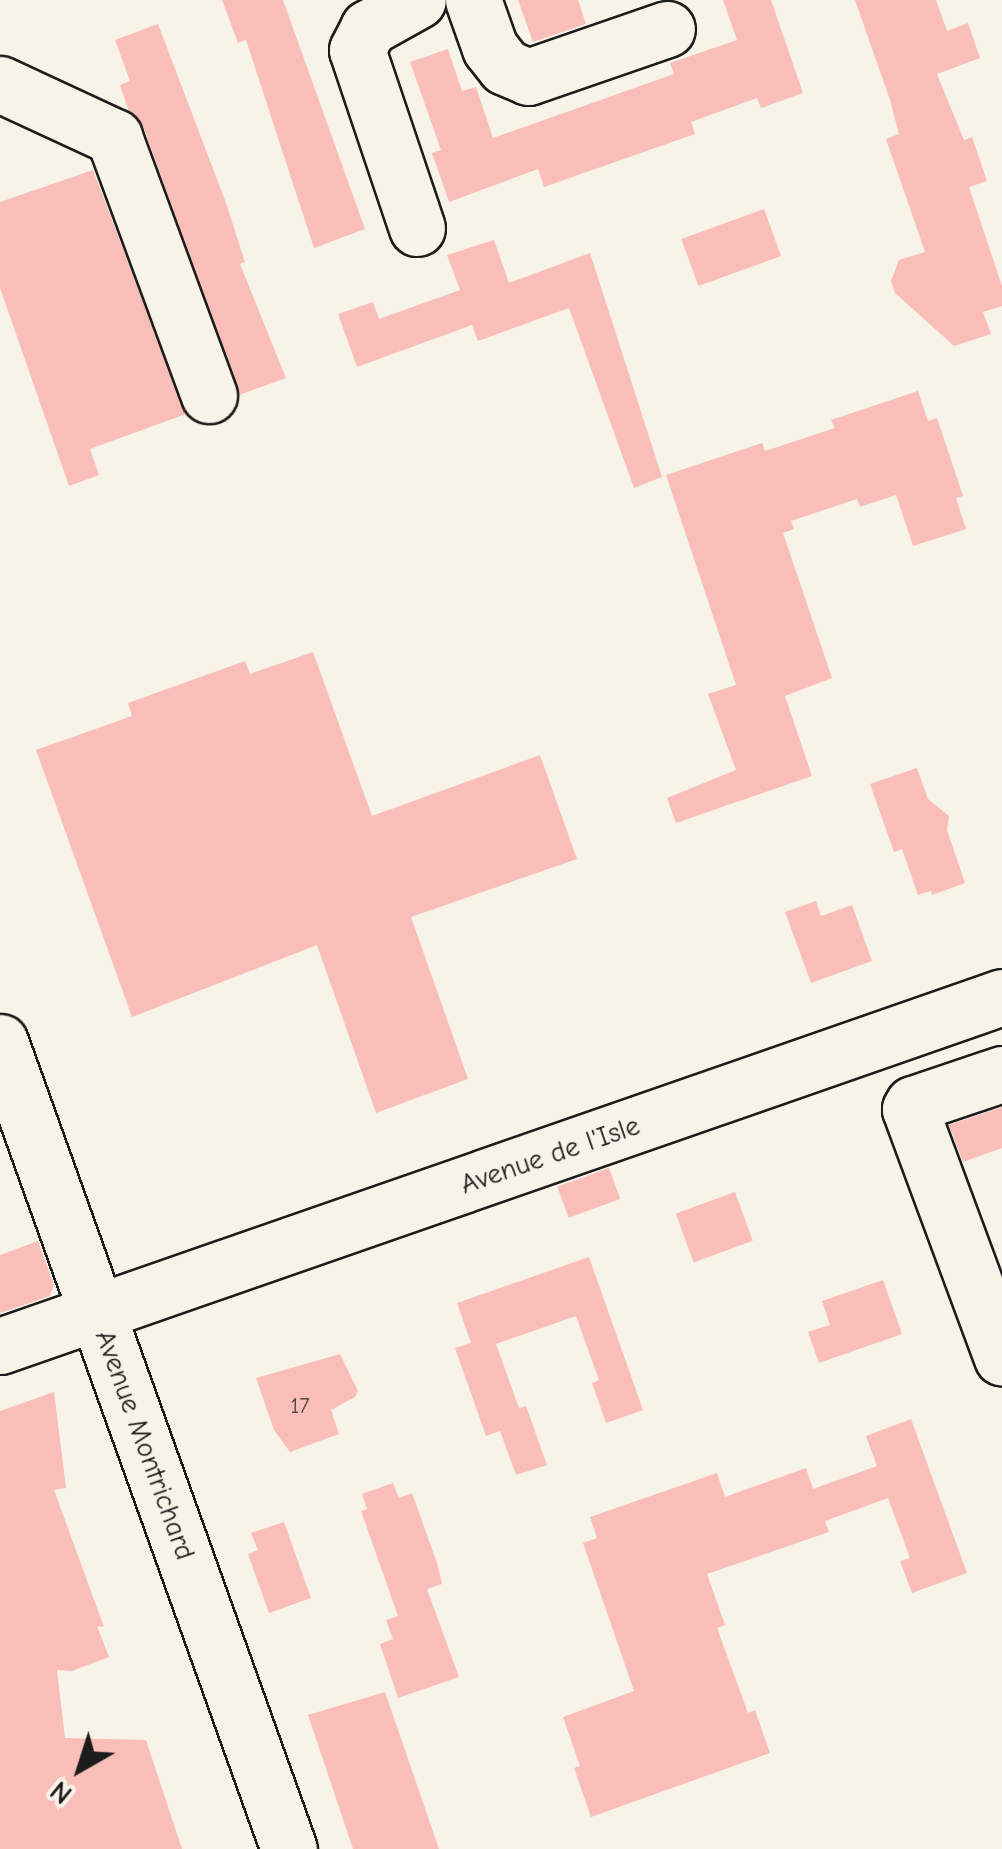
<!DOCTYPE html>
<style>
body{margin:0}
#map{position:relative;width:1002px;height:1849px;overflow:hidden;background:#f7f3e8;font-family:"Comic Neue",sans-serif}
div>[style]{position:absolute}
.building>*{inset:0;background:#fabeb8;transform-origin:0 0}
.roads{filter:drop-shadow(2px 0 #1c1c1c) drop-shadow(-2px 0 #1c1c1c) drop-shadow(0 2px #1c1c1c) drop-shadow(0 -2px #1c1c1c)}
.minor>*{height:55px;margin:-27.5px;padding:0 27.5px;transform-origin:27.5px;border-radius:27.5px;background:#f7f3e8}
span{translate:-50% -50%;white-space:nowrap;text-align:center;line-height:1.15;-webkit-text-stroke:10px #f7f3e8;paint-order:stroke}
.number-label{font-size:22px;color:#544443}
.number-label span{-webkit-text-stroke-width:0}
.street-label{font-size:28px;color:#1c1c1c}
.north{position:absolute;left:30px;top:1719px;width:100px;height:100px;-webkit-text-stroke:8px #f7f3e8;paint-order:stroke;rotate:219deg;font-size:28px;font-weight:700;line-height:40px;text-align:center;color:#1c1c1c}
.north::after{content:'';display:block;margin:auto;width:35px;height:45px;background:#1c1c1c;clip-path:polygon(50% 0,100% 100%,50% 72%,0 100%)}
</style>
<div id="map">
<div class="building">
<i style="clip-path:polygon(222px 0,283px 0,365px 229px,314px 248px,246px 40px,238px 43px)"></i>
<i style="clip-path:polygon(518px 0,578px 0,586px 24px,533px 42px)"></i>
<i style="clip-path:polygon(723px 0,771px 0,803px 93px,761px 108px,757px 98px,691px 122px,695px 134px,544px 187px,538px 169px,449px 202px,432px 153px,441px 150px,410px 62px,448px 49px,462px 91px,476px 87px,493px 138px,674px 74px,670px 63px,737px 40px)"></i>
<i style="clip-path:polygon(855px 0,936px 0,947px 31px,968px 23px,980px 58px,937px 74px,964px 140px,972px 137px,987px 181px,969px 187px,1002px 286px,1002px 306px,983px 312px,991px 334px,954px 346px,895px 293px,891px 281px,899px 260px,925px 252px,886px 139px,899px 134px,890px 100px)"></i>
<i style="clip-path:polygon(158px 24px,226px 203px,245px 262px,240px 264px,286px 378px,239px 395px,143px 126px,128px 109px,120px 85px,130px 81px,115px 40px)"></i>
<i style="clip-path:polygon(93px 170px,186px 414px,90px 449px,99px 475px,69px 486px,0 288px,0 202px)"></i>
<i style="left:764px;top:209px;width:50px;height:88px;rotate:70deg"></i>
<i style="clip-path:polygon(494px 240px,509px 283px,590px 253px,662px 477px,634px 488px,569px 308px,478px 341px,472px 325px,357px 367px,338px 314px,373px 302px,379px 319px,460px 290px,447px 255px)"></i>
<i style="clip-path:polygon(918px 391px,928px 421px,937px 418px,963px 496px,956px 498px,966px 529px,913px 546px,896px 495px,860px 507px,857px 499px,791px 521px,794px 529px,783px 533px,832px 678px,785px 696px,812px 776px,676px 823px,667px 798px,736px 770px,708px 694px,736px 685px,666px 475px,762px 443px,765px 451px,835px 428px,831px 420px)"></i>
<i style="clip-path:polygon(313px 652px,372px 816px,540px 755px,577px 859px,411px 917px,468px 1079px,376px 1113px,317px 945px,132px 1017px,36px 750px,132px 716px,128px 703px,245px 661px,250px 674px)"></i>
<i style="clip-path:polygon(917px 768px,928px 799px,949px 816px,947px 830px,965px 883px,932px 895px,931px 891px,918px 895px,902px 849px,894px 852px,870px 784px)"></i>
<i style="clip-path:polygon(816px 901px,821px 916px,852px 905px,872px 961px,811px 983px,785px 912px)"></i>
<i style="clip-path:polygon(1002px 1107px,1002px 1148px,963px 1162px,949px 1125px)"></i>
<i style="left:609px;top:1168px;width:33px;height:55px;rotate:70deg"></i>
<i style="left:735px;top:1192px;width:52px;height:63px;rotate:70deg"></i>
<i style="clip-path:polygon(38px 1241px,54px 1285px,50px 1296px,0 1313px,0 1255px)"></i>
<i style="clip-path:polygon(589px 1257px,643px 1410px,606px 1423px,592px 1383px,599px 1380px,576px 1316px,496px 1344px,519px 1408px,526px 1406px,547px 1465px,516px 1475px,500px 1431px,486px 1436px,455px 1348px,471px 1343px,457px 1303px)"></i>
<i style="clip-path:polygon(883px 1280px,902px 1334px,819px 1363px,808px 1332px,830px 1325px,822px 1301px)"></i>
<i style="clip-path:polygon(340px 1354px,358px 1391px,355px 1397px,331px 1410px,339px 1434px,290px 1452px,274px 1430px,256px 1378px)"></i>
<i style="clip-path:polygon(54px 1392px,66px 1488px,54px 1490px,104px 1627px,97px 1626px,109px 1657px,72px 1671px,57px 1670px,65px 1738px,146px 1740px,182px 1849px,0 1849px,0 1411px)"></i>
<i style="clip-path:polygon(911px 1419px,967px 1573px,912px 1593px,900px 1561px,910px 1558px,888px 1498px,825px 1521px,829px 1532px,707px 1574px,725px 1625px,717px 1628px,748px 1713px,755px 1710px,770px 1753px,591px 1817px,574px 1768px,580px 1766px,563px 1717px,634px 1691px,583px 1543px,597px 1538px,590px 1517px,717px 1473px,725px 1497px,806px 1468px,813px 1489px,877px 1466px,866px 1436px)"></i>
<i style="clip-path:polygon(393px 1483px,399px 1498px,412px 1493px,437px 1563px,442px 1584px,427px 1589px,459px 1677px,398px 1698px,380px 1644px,393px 1639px,386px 1620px,398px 1616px,361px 1511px,367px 1509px,362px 1494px)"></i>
<i style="clip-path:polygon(284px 1522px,311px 1598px,269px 1613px,248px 1554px,258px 1550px,251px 1533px)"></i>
<i style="clip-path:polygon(385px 1692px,439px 1849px,353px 1849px,308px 1715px)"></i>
</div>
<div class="roads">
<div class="minor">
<i style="left:473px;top:0;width:51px;rotate:70.5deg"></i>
<i style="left:490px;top:48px;width:24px;rotate:52deg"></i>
<i style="left:505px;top:67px;width:25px;rotate:23deg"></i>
<i style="left:528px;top:77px;width:147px;rotate:-19.1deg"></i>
<i style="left:0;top:84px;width:126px;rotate:24.9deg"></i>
<i style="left:114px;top:137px;width:275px;rotate:69.8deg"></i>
<i style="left:417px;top:228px;width:188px;rotate:-108.6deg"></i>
<i style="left:357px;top:50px;width:25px;rotate:-63deg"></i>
<i style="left:368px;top:28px;width:57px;rotate:-29.2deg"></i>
<i style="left:0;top:1042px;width:857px;rotate:70.3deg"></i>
<i style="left:1002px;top:1074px;width:94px;rotate:161.4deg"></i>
<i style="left:913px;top:1104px;width:6px;rotate:121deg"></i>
<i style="left:910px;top:1109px;width:265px;rotate:69.7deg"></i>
<i style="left:0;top:1346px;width:1061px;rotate:-19.2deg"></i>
</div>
</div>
<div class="number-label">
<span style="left:300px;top:1407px">17</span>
</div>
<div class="street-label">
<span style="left:550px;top:1155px;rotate:-19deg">Avenue de l'Isle</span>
<span style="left:145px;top:1445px;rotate:70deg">Avenue Montrichard</span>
</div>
<div class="north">N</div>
</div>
